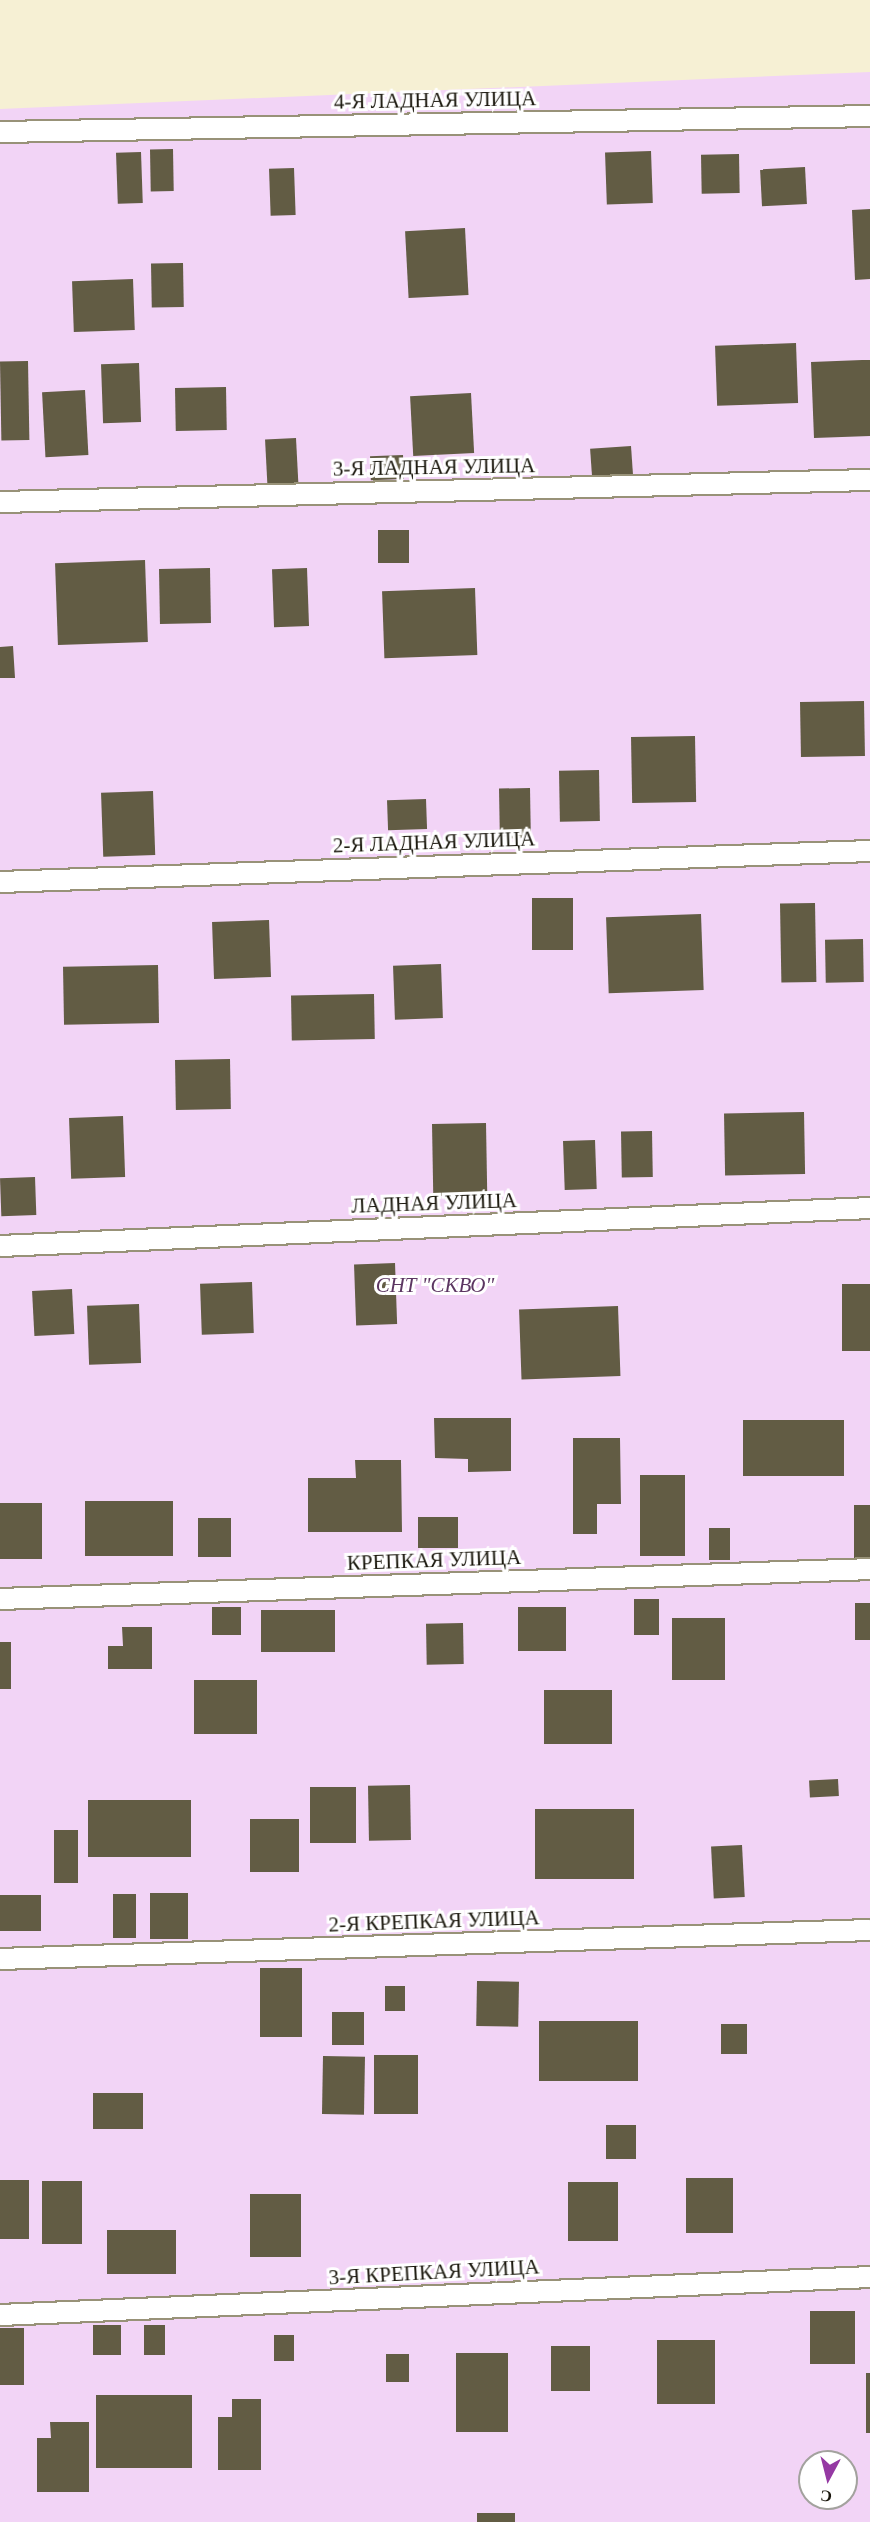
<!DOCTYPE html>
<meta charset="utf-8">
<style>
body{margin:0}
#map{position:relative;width:870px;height:2522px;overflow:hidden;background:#f6f0d4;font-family:Georgia,serif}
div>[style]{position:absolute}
.green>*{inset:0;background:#f2d4f6}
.building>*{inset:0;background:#625c44;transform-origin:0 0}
.roads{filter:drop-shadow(2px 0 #989278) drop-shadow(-2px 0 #989278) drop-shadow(0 2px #989278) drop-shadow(0 -2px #989278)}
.lane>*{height:20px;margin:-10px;padding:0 10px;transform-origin:10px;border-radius:10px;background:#fff}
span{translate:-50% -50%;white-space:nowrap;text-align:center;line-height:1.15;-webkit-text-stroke:6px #fff;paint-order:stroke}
.street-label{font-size:21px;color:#1a170d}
.park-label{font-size:21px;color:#5c3662;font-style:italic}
.north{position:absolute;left:798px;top:2450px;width:60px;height:60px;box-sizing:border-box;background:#fff;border:2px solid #a3a29e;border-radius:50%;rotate:187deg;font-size:16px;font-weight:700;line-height:24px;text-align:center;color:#1a170d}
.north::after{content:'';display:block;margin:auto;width:21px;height:27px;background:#9539a3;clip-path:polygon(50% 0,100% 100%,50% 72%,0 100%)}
</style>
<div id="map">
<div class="green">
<i style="clip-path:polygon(evenodd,870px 72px,870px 2522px,0 2522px,0 109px,870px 72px,810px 2462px,846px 2462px,846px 2498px,810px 2498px,810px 2462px)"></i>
</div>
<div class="building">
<i style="left:173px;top:149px;width:42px;height:23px;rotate:89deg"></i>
<i style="left:651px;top:151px;width:52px;height:46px;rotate:88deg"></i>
<i style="left:141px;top:152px;width:51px;height:25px;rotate:88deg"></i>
<i style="left:739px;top:154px;width:39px;height:38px;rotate:89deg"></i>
<i style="left:805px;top:167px;width:37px;height:45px;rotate:87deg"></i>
<i style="left:294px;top:168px;width:47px;height:25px;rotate:88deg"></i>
<i style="clip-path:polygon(870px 209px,870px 279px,855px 280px,852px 210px)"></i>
<i style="left:465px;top:228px;width:67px;height:60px;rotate:87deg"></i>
<i style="left:183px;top:263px;width:44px;height:32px;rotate:89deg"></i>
<i style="left:133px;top:279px;width:51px;height:61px;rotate:88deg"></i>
<i style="left:796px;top:343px;width:60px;height:81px;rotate:88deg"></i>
<i style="clip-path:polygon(862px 360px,870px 360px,870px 436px,814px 438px,811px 362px)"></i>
<i style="left:28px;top:361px;width:79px;height:28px;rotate:89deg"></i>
<i style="left:139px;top:363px;width:59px;height:38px;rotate:88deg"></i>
<i style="left:226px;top:387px;width:43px;height:51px;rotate:89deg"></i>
<i style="left:85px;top:390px;width:65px;height:43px;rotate:87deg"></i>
<i style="left:471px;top:393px;width:60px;height:61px;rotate:87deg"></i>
<i style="left:296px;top:438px;width:45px;height:31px;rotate:87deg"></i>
<i style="left:631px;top:446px;width:32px;height:41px;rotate:86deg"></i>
<i style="left:403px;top:455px;width:24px;height:33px;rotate:88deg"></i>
<i style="left:378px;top:530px;width:31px;height:33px"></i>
<i style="left:145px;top:560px;width:82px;height:90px;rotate:88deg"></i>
<i style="left:210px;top:568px;width:55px;height:51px;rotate:89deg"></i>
<i style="left:307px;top:568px;width:58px;height:35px;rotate:88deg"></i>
<i style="left:475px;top:588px;width:67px;height:93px;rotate:88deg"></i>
<i style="clip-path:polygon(13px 646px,15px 678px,0 678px,0 647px)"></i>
<i style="left:864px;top:701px;width:55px;height:64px;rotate:89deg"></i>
<i style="left:695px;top:736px;width:66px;height:64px;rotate:89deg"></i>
<i style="left:599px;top:770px;width:51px;height:40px;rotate:89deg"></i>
<i style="left:530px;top:788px;width:50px;height:31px;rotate:89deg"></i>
<i style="left:153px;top:791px;width:64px;height:52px;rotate:88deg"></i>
<i style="left:426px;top:799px;width:30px;height:39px;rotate:88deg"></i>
<i style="left:532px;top:898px;width:41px;height:52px"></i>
<i style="left:815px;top:903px;width:79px;height:35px;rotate:89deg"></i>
<i style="left:701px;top:914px;width:76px;height:95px;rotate:88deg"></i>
<i style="left:269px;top:920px;width:57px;height:57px;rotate:88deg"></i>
<i style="left:863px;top:939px;width:43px;height:38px;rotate:89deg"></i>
<i style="left:441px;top:964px;width:54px;height:48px;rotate:88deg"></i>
<i style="left:158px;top:965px;width:58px;height:95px;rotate:89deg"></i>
<i style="left:374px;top:994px;width:45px;height:83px;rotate:89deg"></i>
<i style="left:230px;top:1059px;width:50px;height:55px;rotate:89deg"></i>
<i style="left:804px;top:1112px;width:62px;height:80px;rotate:89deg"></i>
<i style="left:123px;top:1116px;width:61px;height:54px;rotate:88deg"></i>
<i style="left:486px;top:1123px;width:72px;height:54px;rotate:89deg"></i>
<i style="left:652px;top:1131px;width:46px;height:31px;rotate:89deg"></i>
<i style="left:595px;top:1140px;width:49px;height:32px;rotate:88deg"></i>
<i style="left:35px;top:1177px;width:38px;height:35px;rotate:88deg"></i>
<i style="left:395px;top:1263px;width:61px;height:41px;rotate:88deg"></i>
<i style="left:252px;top:1282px;width:51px;height:52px;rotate:88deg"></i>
<i style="left:870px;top:1284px;width:67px;height:28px;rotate:90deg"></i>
<i style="left:72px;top:1289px;width:45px;height:40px;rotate:87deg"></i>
<i style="left:139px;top:1304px;width:59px;height:52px;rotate:88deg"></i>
<i style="left:618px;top:1306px;width:70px;height:99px;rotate:88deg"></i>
<i style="clip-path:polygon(434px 1418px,511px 1418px,511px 1471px,468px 1472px,468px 1459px,435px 1458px)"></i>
<i style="left:743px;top:1420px;width:101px;height:56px"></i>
<i style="clip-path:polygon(573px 1438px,620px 1438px,621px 1504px,597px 1504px,597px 1534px,573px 1534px)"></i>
<i style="clip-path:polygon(355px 1460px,401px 1460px,402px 1532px,308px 1532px,308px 1478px,356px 1478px)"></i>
<i style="left:640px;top:1475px;width:45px;height:81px"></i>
<i style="left:85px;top:1501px;width:88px;height:55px"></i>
<i style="left:0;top:1503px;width:42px;height:56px"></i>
<i style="left:854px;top:1505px;width:16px;height:53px"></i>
<i style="left:458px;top:1517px;width:31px;height:40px;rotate:90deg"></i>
<i style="left:198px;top:1518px;width:33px;height:39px"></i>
<i style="left:709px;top:1528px;width:21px;height:32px"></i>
<i style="left:634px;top:1599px;width:25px;height:36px"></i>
<i style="left:855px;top:1603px;width:15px;height:37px"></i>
<i style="left:212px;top:1607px;width:29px;height:28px"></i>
<i style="left:518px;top:1607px;width:48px;height:44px"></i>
<i style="left:261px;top:1610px;width:74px;height:42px"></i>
<i style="left:725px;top:1618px;width:62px;height:53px;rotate:90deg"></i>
<i style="left:463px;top:1623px;width:41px;height:37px;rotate:89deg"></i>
<i style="clip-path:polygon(122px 1627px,152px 1627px,152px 1669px,108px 1669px,108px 1646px,123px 1646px)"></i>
<i style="left:11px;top:1642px;width:47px;height:11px;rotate:90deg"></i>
<i style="left:194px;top:1680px;width:63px;height:54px"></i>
<i style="left:544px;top:1690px;width:68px;height:54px"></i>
<i style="left:838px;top:1779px;width:17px;height:29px;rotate:87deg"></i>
<i style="left:410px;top:1785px;width:55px;height:42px;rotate:89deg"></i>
<i style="left:310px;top:1787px;width:46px;height:56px"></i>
<i style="left:191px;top:1800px;width:57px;height:103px;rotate:90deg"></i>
<i style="left:535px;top:1809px;width:99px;height:70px"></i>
<i style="left:250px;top:1819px;width:49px;height:53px"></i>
<i style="left:54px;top:1830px;width:24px;height:53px"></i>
<i style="left:742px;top:1845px;width:52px;height:31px;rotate:87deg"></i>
<i style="left:188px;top:1893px;width:46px;height:38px;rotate:90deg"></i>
<i style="left:113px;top:1894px;width:23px;height:44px"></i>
<i style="left:0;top:1895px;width:41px;height:36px"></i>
<i style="left:260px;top:1968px;width:42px;height:69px"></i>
<i style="left:477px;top:1981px;width:42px;height:45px;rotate:1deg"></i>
<i style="left:385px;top:1986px;width:20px;height:25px"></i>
<i style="left:332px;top:2012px;width:32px;height:33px"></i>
<i style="left:539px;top:2021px;width:99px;height:60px"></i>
<i style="left:721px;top:2024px;width:26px;height:30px"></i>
<i style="left:374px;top:2055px;width:44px;height:59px"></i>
<i style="left:323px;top:2056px;width:42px;height:58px;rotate:1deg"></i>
<i style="left:143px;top:2093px;width:36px;height:50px;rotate:90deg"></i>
<i style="left:636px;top:2125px;width:34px;height:30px;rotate:90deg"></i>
<i style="left:686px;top:2178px;width:47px;height:55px"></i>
<i style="left:0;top:2180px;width:29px;height:59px"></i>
<i style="left:42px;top:2181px;width:40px;height:63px"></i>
<i style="left:568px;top:2182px;width:50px;height:59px"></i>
<i style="left:250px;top:2194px;width:51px;height:63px"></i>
<i style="left:107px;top:2230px;width:69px;height:44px"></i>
<i style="left:810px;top:2311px;width:45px;height:53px"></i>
<i style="left:93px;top:2325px;width:28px;height:30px"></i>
<i style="left:144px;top:2325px;width:21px;height:30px"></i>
<i style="left:0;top:2328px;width:24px;height:57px"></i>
<i style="left:274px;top:2335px;width:20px;height:26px"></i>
<i style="left:657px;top:2340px;width:58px;height:64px"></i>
<i style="left:590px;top:2346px;width:45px;height:39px;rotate:90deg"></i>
<i style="left:456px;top:2353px;width:52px;height:79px"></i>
<i style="left:386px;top:2354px;width:23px;height:28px"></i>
<i style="left:866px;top:2373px;width:4px;height:60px"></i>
<i style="left:192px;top:2395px;width:73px;height:96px;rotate:90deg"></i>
<i style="clip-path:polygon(232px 2399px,261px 2399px,261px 2470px,218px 2470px,218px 2417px,232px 2417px)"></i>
<i style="clip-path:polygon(50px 2422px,89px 2422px,89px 2492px,37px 2492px,37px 2438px,51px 2438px)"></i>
<i style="left:477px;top:2513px;width:38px;height:9px"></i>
</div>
<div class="roads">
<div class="lane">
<i style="left:0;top:132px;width:870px;rotate:-1.05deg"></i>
<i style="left:0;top:502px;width:870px;rotate:-1.45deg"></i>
<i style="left:0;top:882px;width:871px;rotate:-2.04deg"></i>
<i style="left:0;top:1246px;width:871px;rotate:-2.5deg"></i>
<i style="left:0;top:1599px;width:871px;rotate:-1.97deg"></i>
<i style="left:0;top:1959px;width:870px;rotate:-1.91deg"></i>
<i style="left:0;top:2315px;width:871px;rotate:-2.5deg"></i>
</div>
</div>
<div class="street-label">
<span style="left:435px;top:100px;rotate:-1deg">4-Я ЛАДНАЯ УЛИЦА</span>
<span style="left:434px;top:467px;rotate:-1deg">3-Я ЛАДНАЯ УЛИЦА</span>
<span style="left:434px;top:842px;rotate:-2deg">2-Я ЛАДНАЯ УЛИЦА</span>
<span style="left:434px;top:1203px;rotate:-2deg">ЛАДНАЯ УЛИЦА</span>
<span style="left:434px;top:1560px;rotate:-2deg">КРЕПКАЯ УЛИЦА</span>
<span style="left:434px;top:1921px;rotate:-2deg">2-Я КРЕПКАЯ УЛИЦА</span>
<span style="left:434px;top:2272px;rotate:-3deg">3-Я КРЕПКАЯ УЛИЦА</span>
</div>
<div class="park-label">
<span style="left:435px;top:1285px">СНТ "СКВО"</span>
</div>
<div class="north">С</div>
</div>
